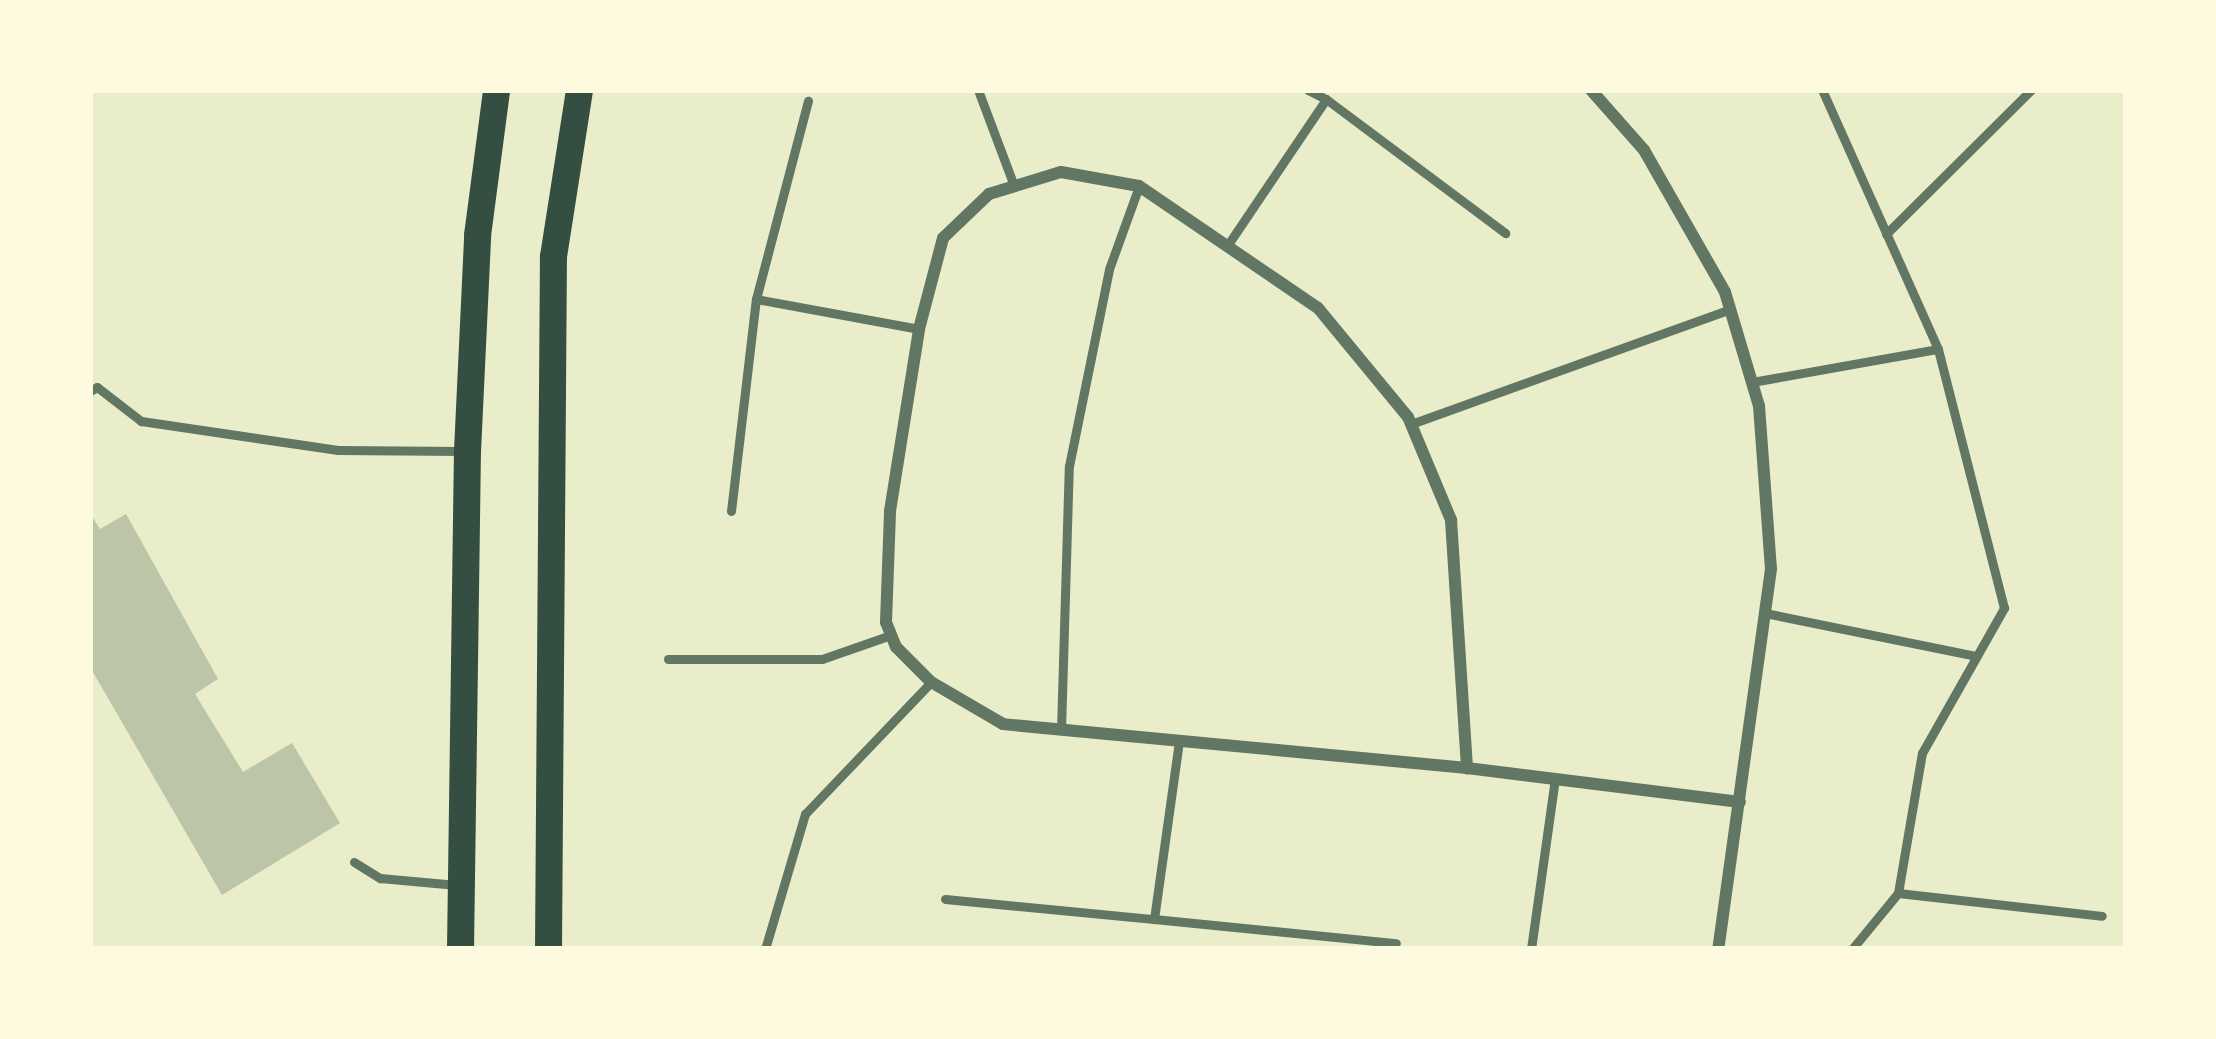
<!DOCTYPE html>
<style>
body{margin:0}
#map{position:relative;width:2216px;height:1039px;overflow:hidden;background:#e9edc9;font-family:Jost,sans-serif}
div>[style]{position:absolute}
.building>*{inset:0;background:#bcc5a7}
.service>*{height:9px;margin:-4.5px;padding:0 4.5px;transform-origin:4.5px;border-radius:4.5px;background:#617663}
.minor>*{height:12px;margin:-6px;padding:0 6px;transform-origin:6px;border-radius:6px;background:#617663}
.primary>*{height:27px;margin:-13.5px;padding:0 13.5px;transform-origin:13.5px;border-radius:13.5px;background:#344e41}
span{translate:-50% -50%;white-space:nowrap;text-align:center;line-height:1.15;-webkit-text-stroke:12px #fefae0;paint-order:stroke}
.frame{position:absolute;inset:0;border:93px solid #fefae0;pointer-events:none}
</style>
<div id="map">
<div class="building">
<i style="clip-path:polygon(90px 513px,100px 529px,126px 514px,218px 679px,195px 694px,243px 772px,292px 743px,340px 823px,222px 895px,90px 667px)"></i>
</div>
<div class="service">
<i style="left:978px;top:90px;width:103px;rotate:69.4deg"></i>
<i style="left:1308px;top:90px;width:20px;rotate:27deg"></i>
<i style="left:1886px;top:234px;width:204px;rotate:-44.8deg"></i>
<i style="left:1227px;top:246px;width:177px;rotate:-56deg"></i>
<i style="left:1326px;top:99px;width:224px;rotate:36.8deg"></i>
<i style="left:756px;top:299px;width:166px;rotate:10.4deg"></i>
<i style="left:1752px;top:382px;width:189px;rotate:-10.1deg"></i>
<i style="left:1938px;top:349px;width:284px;rotate:-114.1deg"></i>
<i style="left:90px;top:391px;width:8px;rotate:-30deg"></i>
<i style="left:97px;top:387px;width:56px;rotate:37.7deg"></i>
<i style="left:141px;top:421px;width:199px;rotate:8.4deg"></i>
<i style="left:338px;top:450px;width:124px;rotate:0.5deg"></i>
<i style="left:1411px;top:424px;width:339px;rotate:-19.8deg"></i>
<i style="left:731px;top:511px;width:213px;rotate:-83.3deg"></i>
<i style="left:756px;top:299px;width:205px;rotate:-75.3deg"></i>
<i style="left:1765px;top:613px;width:216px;rotate:11.5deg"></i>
<i style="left:668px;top:659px;width:154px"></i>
<i style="left:822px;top:659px;width:73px;rotate:-19.2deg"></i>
<i style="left:1061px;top:730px;width:264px;rotate:-88.3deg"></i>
<i style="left:1069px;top:466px;width:201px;rotate:-78.5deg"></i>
<i style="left:1109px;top:269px;width:88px;rotate:-70.1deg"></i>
<i style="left:354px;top:862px;width:31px;rotate:32deg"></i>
<i style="left:380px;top:878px;width:77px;rotate:5.2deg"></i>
<i style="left:1898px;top:893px;width:205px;rotate:6.4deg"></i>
<i style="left:945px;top:899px;width:210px;rotate:5.5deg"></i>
<i style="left:1154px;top:919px;width:180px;rotate:-82deg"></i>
<i style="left:1154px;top:919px;width:243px;rotate:5.7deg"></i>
<i style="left:765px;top:949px;width:141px;rotate:-73.5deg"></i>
<i style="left:805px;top:814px;width:182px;rotate:-46.3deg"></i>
<i style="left:1531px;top:949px;width:172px;rotate:-82deg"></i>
<i style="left:1852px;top:949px;width:72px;rotate:-50.6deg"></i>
<i style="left:1898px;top:893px;width:142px;rotate:-80.3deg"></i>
<i style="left:1922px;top:753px;width:167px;rotate:-60.5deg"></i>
<i style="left:2004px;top:608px;width:267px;rotate:-104.3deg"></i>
</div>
<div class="minor">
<i style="left:1591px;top:90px;width:80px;rotate:48.5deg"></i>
<i style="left:1644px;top:150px;width:163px;rotate:60.3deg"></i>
<i style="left:1725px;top:292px;width:119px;rotate:73.4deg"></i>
<i style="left:1759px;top:406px;width:163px;rotate:85.8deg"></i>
<i style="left:1771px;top:569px;width:384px;rotate:97.9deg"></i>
<i style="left:1061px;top:172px;width:79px;rotate:10.2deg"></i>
<i style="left:1139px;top:186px;width:217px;rotate:34.3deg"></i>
<i style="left:1318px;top:308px;width:141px;rotate:50.5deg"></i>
<i style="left:1408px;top:417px;width:112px;rotate:67.3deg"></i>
<i style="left:1451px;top:520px;width:249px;rotate:86.3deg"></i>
<i style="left:1467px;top:768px;width:466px;rotate:-174.6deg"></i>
<i style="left:1003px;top:724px;width:83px;rotate:-149.7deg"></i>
<i style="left:931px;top:682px;width:49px;rotate:-135deg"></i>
<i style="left:896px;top:647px;width:27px;rotate:-112deg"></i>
<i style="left:886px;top:622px;width:111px;rotate:-87.9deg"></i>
<i style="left:890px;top:511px;width:184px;rotate:-80.9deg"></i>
<i style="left:919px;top:329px;width:94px;rotate:-75.2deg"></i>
<i style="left:943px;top:238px;width:64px;rotate:-43.7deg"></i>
<i style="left:989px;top:194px;width:75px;rotate:-17deg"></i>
<i style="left:1467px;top:768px;width:275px;rotate:7.1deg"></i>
</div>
<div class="primary">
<i style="left:460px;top:949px;width:498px;rotate:-89.2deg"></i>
<i style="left:467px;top:451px;width:216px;rotate:-87.3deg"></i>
<i style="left:477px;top:235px;width:146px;rotate:-82.5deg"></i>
<i style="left:548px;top:949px;width:693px;rotate:-89.59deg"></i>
<i style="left:553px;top:256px;width:168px;rotate:-81.1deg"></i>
</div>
<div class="frame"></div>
</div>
